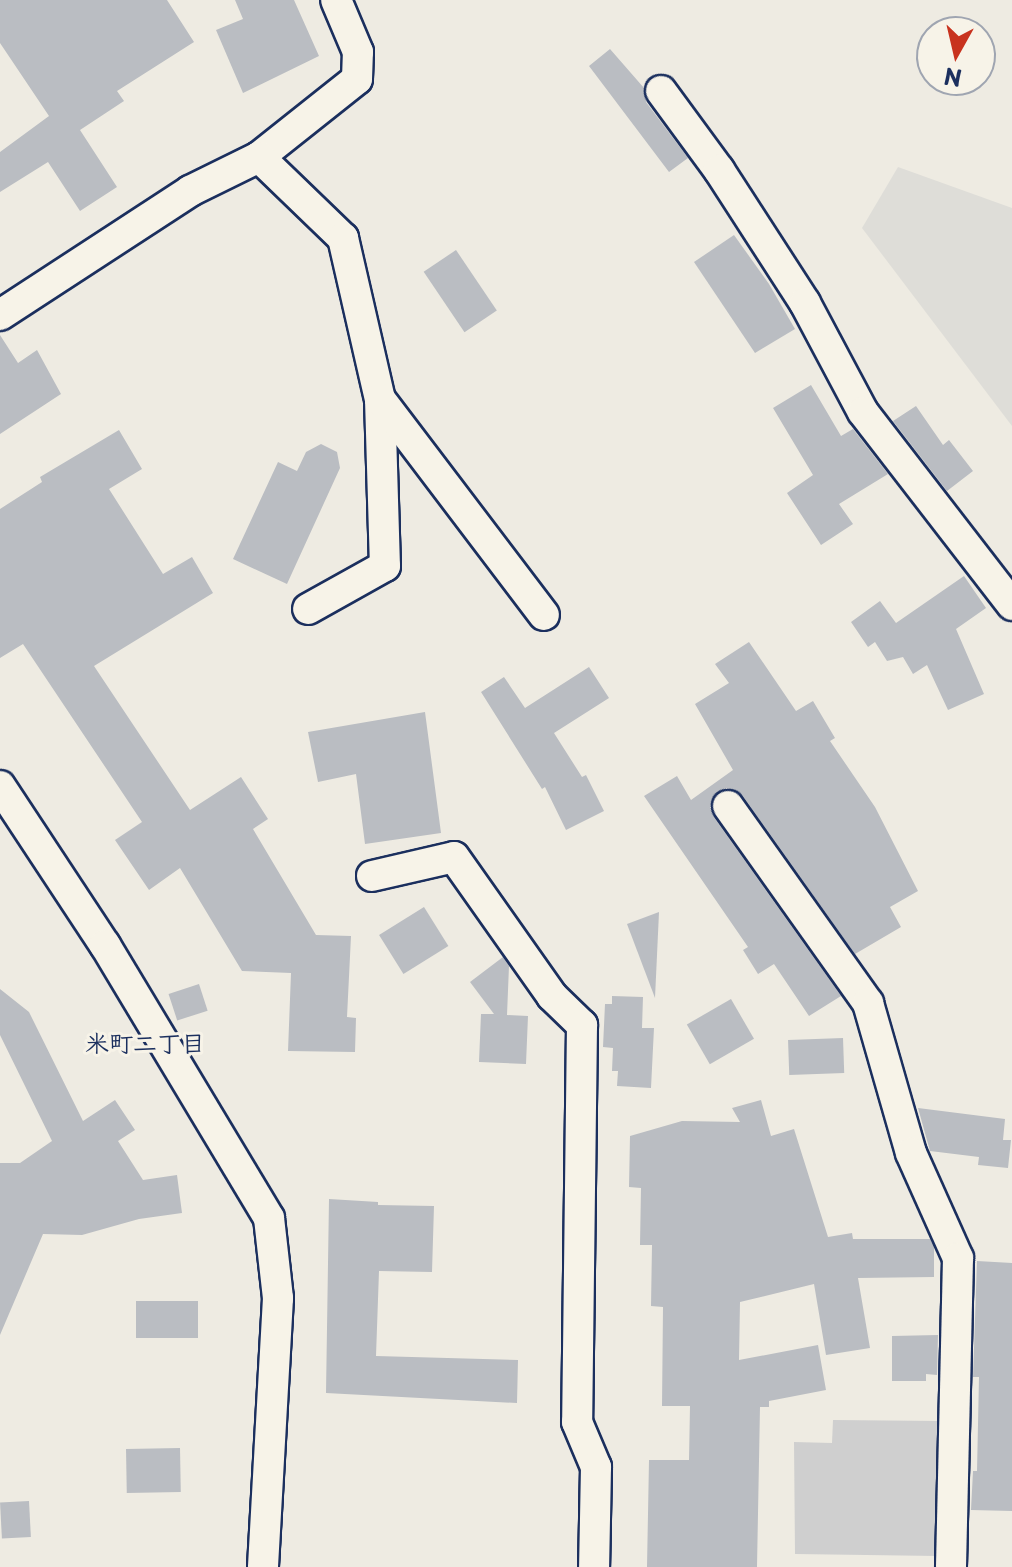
<!DOCTYPE html>
<meta charset="utf-8">
<style>
body{margin:0}
#map{position:relative;width:1012px;height:1567px;overflow:hidden;background:#eeebe2;font-family:"Playpen Sans","Klee One",sans-serif}
div>[style]{position:absolute}
.built>*{inset:0;background:#deddd8}
.green>*{inset:0;background:#cfcfcf}
.building>*{inset:0;background:#babdc2;transform-origin:0 0}
.roads{filter:drop-shadow(2px 0 #1b2f5e) drop-shadow(-2px 0 #1b2f5e) drop-shadow(0 2px #1b2f5e) drop-shadow(0 -2px #1b2f5e)}
.street>*{height:30px;margin:-15px;padding:0 15px;transform-origin:15px;border-radius:15px;background:#f7f3e8}
span{translate:-50% -50%;white-space:nowrap;text-align:center;line-height:1.15;-webkit-text-stroke:6px #f7f3e8;paint-order:stroke}
.neighbourhood-label{font-size:24px;color:#1b2f5e;font-weight:700}
.north{position:absolute;left:916px;top:16px;width:80px;height:80px;box-sizing:border-box;background:#f7f3e8;border:2px solid #9fa5b1;border-radius:50%;rotate:188deg;font-size:22px;font-weight:700;line-height:32px;text-align:center;color:#1b2f5e}
.north::after{content:'';display:block;margin:auto;width:28px;height:36px;background:#c8321e;clip-path:polygon(50% 0,100% 100%,50% 72%,0 100%)}
</style>
<div id="map">
<div class="built">
<i style="clip-path:polygon(898px 167px,1012px 208px,1012px 426px,862px 228px)"></i>
</div>
<div class="green">
<i style="clip-path:polygon(833px 1420px,940px 1421px,938px 1556px,795px 1554px,794px 1442px,832px 1443px)"></i>
</div>
<div class="building">
<i style="clip-path:polygon(0 0,167px 0,194px 42px,117px 91px,124px 101px,80px 130px,117px 187px,80px 211px,48px 162px,0 192px,0 152px,49px 116px,0 43px)"></i>
<i style="clip-path:polygon(235px 0,294px 0,319px 56px,243px 93px,216px 30px,243px 19px)"></i>
<i style="clip-path:polygon(610px 49px,644px 88px,646px 102px,688px 158px,669px 172px,589px 66px)"></i>
<i style="clip-path:polygon(734px 235px,769px 284px,795px 329px,755px 353px,694px 262px)"></i>
<i style="left:456px;top:250px;width:73px;height:39px;rotate:56deg"></i>
<i style="clip-path:polygon(0 335px,18px 363px,37px 350px,61px 394px,0 434px)"></i>
<i style="clip-path:polygon(811px 385px,841px 436px,853px 429px,888px 474px,839px 504px,853px 524px,821px 545px,787px 493px,813px 475px,773px 408px)"></i>
<i style="clip-path:polygon(916px 406px,943px 445px,949px 440px,973px 471px,947px 491px,893px 421px)"></i>
<i style="clip-path:polygon(119px 430px,142px 469px,109px 489px,163px 574px,192px 557px,213px 593px,94px 666px,190px 810px,241px 777px,268px 819px,253px 829px,316px 935px,351px 936px,347px 1017px,356px 1018px,355px 1052px,288px 1051px,291px 973px,242px 971px,180px 868px,149px 890px,115px 840px,142px 822px,23px 644px,0 658px,0 509px,42px 482px,40px 477px)"></i>
<i style="clip-path:polygon(321px 444px,337px 452px,340px 468px,287px 584px,233px 559px,278px 462px,297px 471px,306px 452px)"></i>
<i style="clip-path:polygon(964px 576px,986px 608px,956px 629px,984px 694px,948px 710px,927px 665px,913px 674px,903px 657px,887px 661px,875px 642px,868px 647px,851px 622px,880px 601px,896px 623px)"></i>
<i style="clip-path:polygon(749px 642px,796px 711px,813px 701px,835px 738px,830px 741px,875px 807px,918px 891px,890px 907px,901px 927px,855px 954px,743px 796px,727px 788px,717px 792px,710px 807px,713px 816px,841px 996px,809px 1016px,774px 964px,758px 974px,743px 950px,748px 947px,644px 796px,677px 776px,691px 800px,733px 770px,695px 704px,729px 683px,715px 664px)"></i>
<i style="clip-path:polygon(589px 667px,609px 698px,554px 733px,582px 777px,586px 775px,604px 811px,566px 830px,545px 787px,542px 789px,481px 692px,504px 677px,525px 708px)"></i>
<i style="clip-path:polygon(425px 712px,441px 833px,365px 844px,356px 774px,318px 782px,308px 732px)"></i>
<i style="left:424px;top:907px;width:46px;height:53px;rotate:58deg"></i>
<i style="clip-path:polygon(659px 912px,655px 998px,627px 924px)"></i>
<i style="clip-path:polygon(503px 957px,509px 966px,507px 1015px,528px 1016px,526px 1064px,479px 1062px,481px 1014px,494px 1014px,470px 982px)"></i>
<i style="left:199px;top:984px;width:28px;height:32px;rotate:72deg"></i>
<i style="clip-path:polygon(0 989px,29px 1012px,83px 1121px,115px 1100px,135px 1130px,118px 1141px,143px 1180px,177px 1175px,182px 1213px,139px 1219px,82px 1235px,43px 1234px,0 1335px,0 1163px,20px 1163px,52px 1141px,0 1035px)"></i>
<i style="clip-path:polygon(612px 996px,643px 997px,642px 1028px,654px 1028px,651px 1088px,617px 1086px,618px 1071px,612px 1071px,613px 1048px,603px 1047px,605px 1004px,612px 1004px)"></i>
<i style="left:731px;top:999px;width:46px;height:51px;rotate:60deg"></i>
<i style="left:843px;top:1038px;width:35px;height:55px;rotate:88deg"></i>
<i style="clip-path:polygon(761px 1100px,771px 1136px,794px 1129px,828px 1237px,852px 1233px,853px 1239px,930px 1239px,934px 1247px,934px 1277px,858px 1278px,870px 1348px,826px 1355px,814px 1284px,740px 1302px,739px 1360px,818px 1345px,826px 1390px,769px 1401px,769px 1407px,760px 1407px,757px 1567px,647px 1567px,649px 1460px,689px 1460px,690px 1406px,662px 1406px,663px 1307px,651px 1306px,652px 1245px,640px 1245px,641px 1188px,629px 1187px,630px 1136px,682px 1121px,740px 1122px,732px 1108px)"></i>
<i style="clip-path:polygon(918px 1108px,1005px 1119px,1003px 1140px,1011px 1140px,1008px 1168px,978px 1165px,979px 1157px,930px 1151px)"></i>
<i style="clip-path:polygon(329px 1199px,378px 1202px,378px 1205px,434px 1206px,432px 1272px,379px 1271px,376px 1356px,518px 1360px,517px 1403px,326px 1393px)"></i>
<i style="clip-path:polygon(977px 1261px,1012px 1263px,1012px 1511px,971px 1510px,973px 1471px,977px 1471px,979px 1377px,973px 1377px)"></i>
<i style="left:136px;top:1301px;width:62px;height:37px"></i>
<i style="clip-path:polygon(938px 1335px,937px 1375px,926px 1374px,926px 1381px,892px 1381px,892px 1336px)"></i>
<i style="left:180px;top:1448px;width:44px;height:54px;rotate:89deg"></i>
<i style="left:29px;top:1501px;width:36px;height:29px;rotate:87deg"></i>
</div>
<div class="roads">
<div class="street">
<i style="left:661px;top:91px;width:98px;rotate:53.7deg"></i>
<i style="left:719px;top:170px;width:158px;rotate:57.1deg"></i>
<i style="left:805px;top:303px;width:123px;rotate:62deg"></i>
<i style="left:863px;top:412px;width:244px;rotate:52.3deg"></i>
<i style="left:259px;top:157px;width:125px;rotate:-38.5deg"></i>
<i style="left:357px;top:79px;width:27px;rotate:-88deg"></i>
<i style="left:358px;top:52px;width:56px;rotate:-112.9deg"></i>
<i style="left:0;top:315px;width:227px;rotate:-33.1deg"></i>
<i style="left:190px;top:191px;width:77px;rotate:-26.2deg"></i>
<i style="left:259px;top:157px;width:117px;rotate:44deg"></i>
<i style="left:343px;top:238px;width:165px;rotate:77.1deg"></i>
<i style="left:380px;top:399px;width:167px;rotate:88.3deg"></i>
<i style="left:385px;top:566px;width:88px;rotate:150.8deg"></i>
<i style="left:380px;top:399px;width:271px;rotate:52.8deg"></i>
<i style="left:0;top:786px;width:191px;rotate:56.6deg"></i>
<i style="left:105px;top:945px;width:318px;rotate:59deg"></i>
<i style="left:269px;top:1218px;width:81px;rotate:83.6deg"></i>
<i style="left:278px;top:1298px;width:269px;rotate:93.2deg"></i>
<i style="left:728px;top:806px;width:242px;rotate:54.6deg"></i>
<i style="left:868px;top:1003px;width:156px;rotate:74deg"></i>
<i style="left:911px;top:1153px;width:115px;rotate:65.9deg"></i>
<i style="left:958px;top:1258px;width:309px;rotate:91.3deg"></i>
<i style="left:372px;top:876px;width:84px;rotate:-13deg"></i>
<i style="left:454px;top:857px;width:170px;rotate:54.8deg"></i>
<i style="left:552px;top:996px;width:42px;rotate:44deg"></i>
<i style="left:582px;top:1025px;width:397px;rotate:90.7deg"></i>
<i style="left:577px;top:1422px;width:49px;rotate:67.1deg"></i>
<i style="left:596px;top:1467px;width:100px;rotate:91.1deg"></i>
</div>
</div>
<div class="neighbourhood-label">
<span style="left:145px;top:1043px">米町二丁目</span>
</div>
<div class="north">N</div>
</div>
